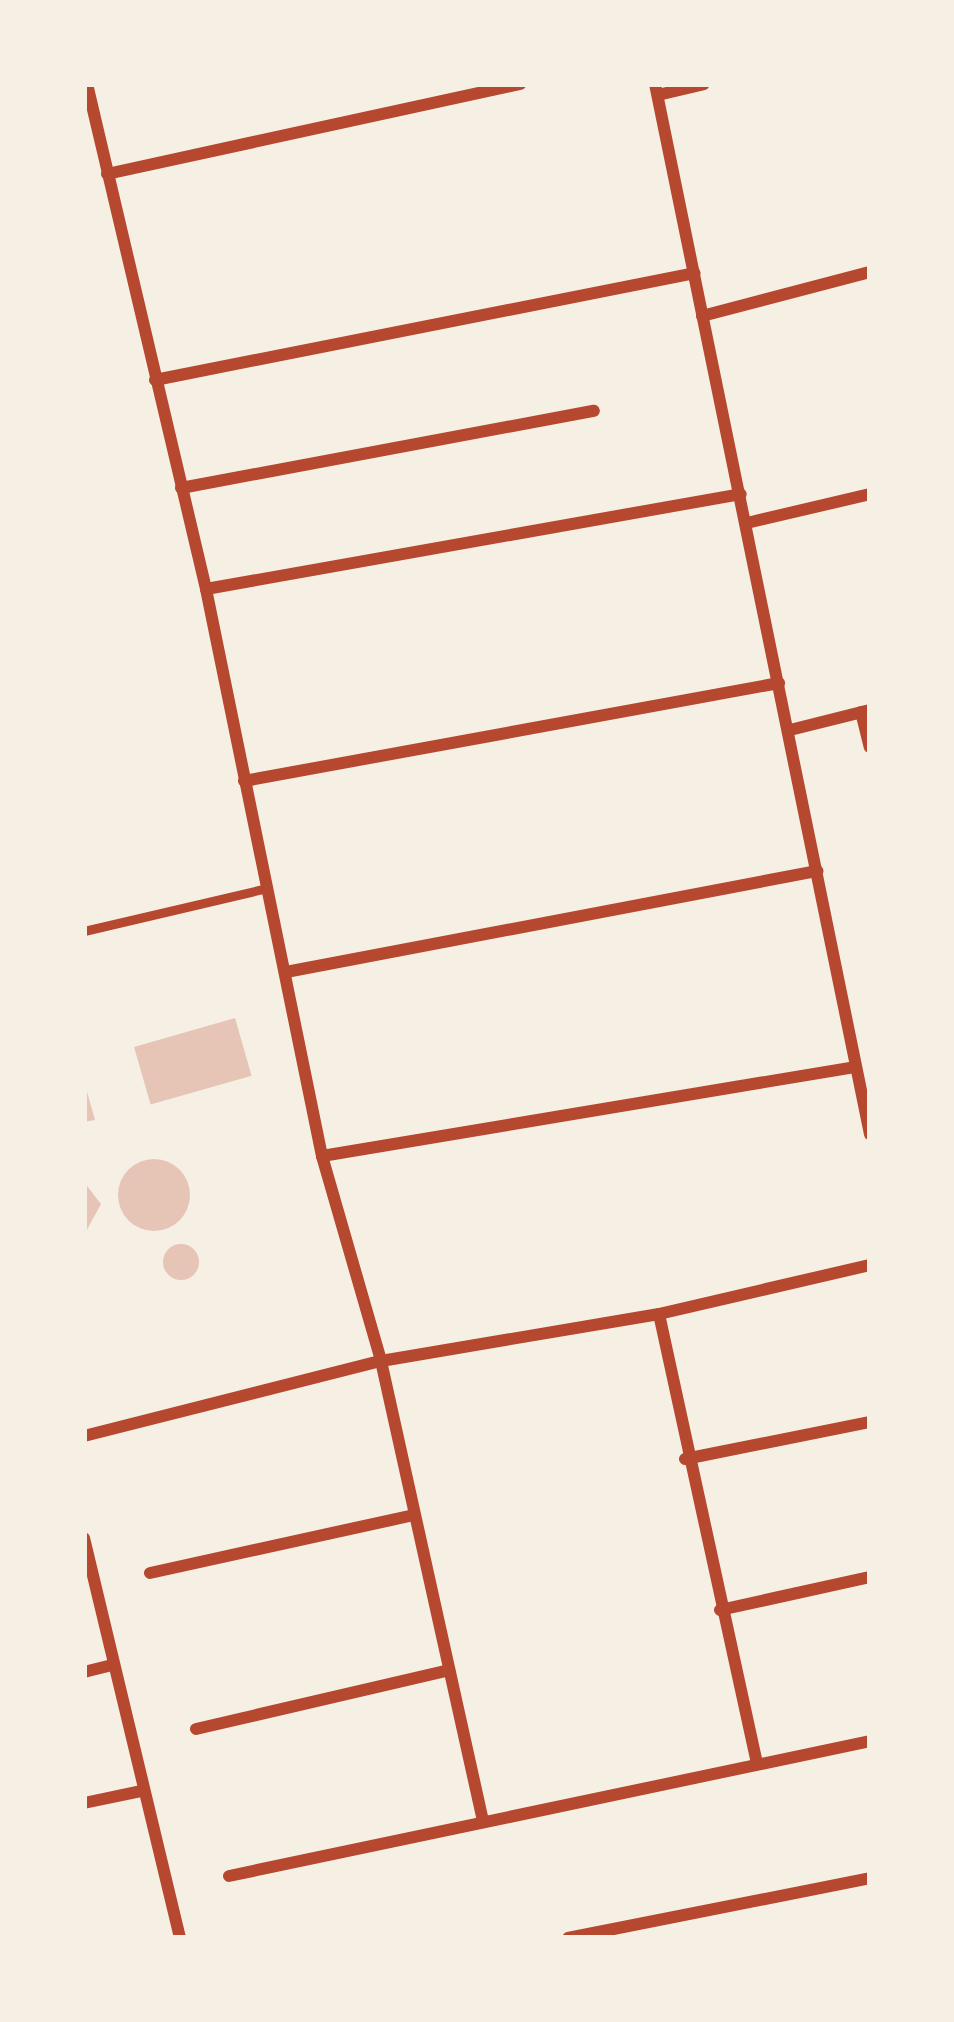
<!DOCTYPE html>
<style>
body{margin:0}
#map{position:relative;width:954px;height:2022px;overflow:hidden;background:#f6efe4;font-family:Raleway,sans-serif}
div>[style]{position:absolute}
.building>*{inset:0;background:#e6c5b7;transform-origin:0 0}
.round{border-radius:50%}
.service>*{height:9px;margin:-4.5px;padding:0 4.5px;transform-origin:4.5px;border-radius:4.5px;background:#b5482f}
.minor>*{height:12px;margin:-6px;padding:0 6px;transform-origin:6px;border-radius:6px;background:#b5482f}
span{translate:-50% -50%;white-space:nowrap;text-align:center;line-height:1.15;-webkit-text-stroke:12px #f6efe4;paint-order:stroke}
.frame{position:absolute;inset:0;border:87px solid #f6efe4;pointer-events:none}
</style>
<div id="map">
<div class="building">
<i style="left:235px;top:1018px;width:60px;height:105px;rotate:74deg"></i>
<i style="clip-path:polygon(84px 1081px,95px 1120px,84px 1122px)"></i>
<i class="round" style="left:118px;top:1159px;width:72px;height:72px"></i>
<i style="clip-path:polygon(84px 1182px,101px 1204px,84px 1235px)"></i>
<i class="round" style="left:163px;top:1244px;width:36px;height:36px"></i>
</div>
<div class="service">
<i style="left:84px;top:931px;width:189px;rotate:-13.2deg"></i>
</div>
<div class="minor">
<i style="left:87px;top:84px;width:519px;rotate:76.74deg"></i>
<i style="left:206px;top:589px;width:579px;rotate:78.44deg"></i>
<i style="left:322px;top:1156px;width:213px;rotate:73.9deg"></i>
<i style="left:381px;top:1361px;width:472px;rotate:77.5deg"></i>
<i style="left:655px;top:84px;width:1072px;rotate:78.43deg"></i>
<i style="left:658px;top:95px;width:47px;rotate:-13.4deg"></i>
<i style="left:107px;top:174px;width:423px;rotate:-12.3deg"></i>
<i style="left:702px;top:316px;width:174px;rotate:-14.7deg"></i>
<i style="left:155px;top:380px;width:550px;rotate:-11.21deg"></i>
<i style="left:181px;top:488px;width:420px;rotate:-10.6deg"></i>
<i style="left:751px;top:522px;width:122px;rotate:-13.2deg"></i>
<i style="left:206px;top:589px;width:543px;rotate:-10.07deg"></i>
<i style="left:861px;top:712px;width:36px;rotate:76deg"></i>
<i style="left:790px;top:730px;width:82px;rotate:-14deg"></i>
<i style="left:244px;top:781px;width:544px;rotate:-10.38deg"></i>
<i style="left:286px;top:972px;width:541px;rotate:-10.77deg"></i>
<i style="left:322px;top:1156px;width:540px;rotate:-9.48deg"></i>
<i style="left:659px;top:1314px;width:455px;rotate:77.7deg"></i>
<i style="left:84px;top:1436px;width:306px;rotate:-14.2deg"></i>
<i style="left:381px;top:1361px;width:282px;rotate:-9.6deg"></i>
<i style="left:659px;top:1314px;width:217px;rotate:-13.1deg"></i>
<i style="left:685px;top:1459px;width:189px;rotate:-11.3deg"></i>
<i style="left:84px;top:1538px;width:411px;rotate:76.5deg"></i>
<i style="left:150px;top:1573px;width:269px;rotate:-12.4deg"></i>
<i style="left:720px;top:1610px;width:154px;rotate:-12.4deg"></i>
<i style="left:84px;top:1672px;width:30px;rotate:-14deg"></i>
<i style="left:196px;top:1729px;width:260px;rotate:-13.1deg"></i>
<i style="left:84px;top:1803px;width:58px;rotate:-11.9deg"></i>
<i style="left:229px;top:1876px;width:655px;rotate:-11.89deg"></i>
<i style="left:568px;top:1938px;width:308px;rotate:-11.2deg"></i>
</div>
<div class="frame"></div>
</div>
